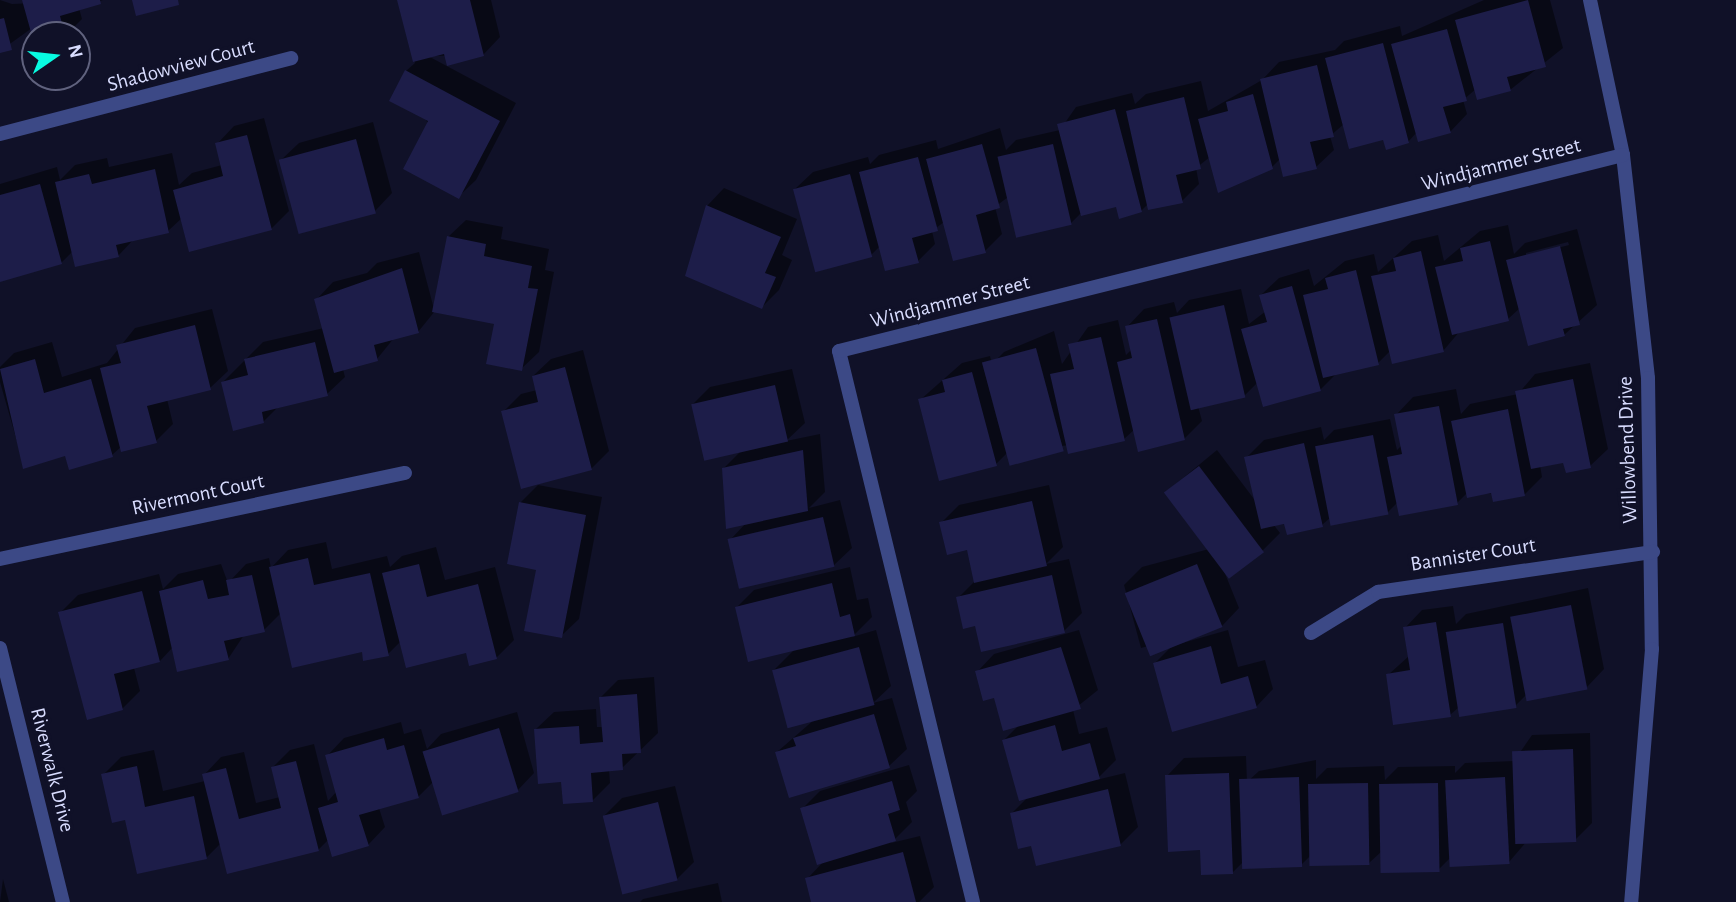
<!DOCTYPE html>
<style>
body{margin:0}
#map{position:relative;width:1736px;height:902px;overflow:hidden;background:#101128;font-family:"Alegreya Sans",sans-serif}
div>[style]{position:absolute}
.shadow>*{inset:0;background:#0007}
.building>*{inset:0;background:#1d1d49;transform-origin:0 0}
.street>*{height:14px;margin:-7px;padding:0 7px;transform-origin:7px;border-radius:7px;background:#3c4986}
span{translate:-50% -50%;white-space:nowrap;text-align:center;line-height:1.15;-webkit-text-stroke:7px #101128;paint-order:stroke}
.street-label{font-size:21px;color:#d8dcfe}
.north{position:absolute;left:21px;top:21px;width:70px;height:70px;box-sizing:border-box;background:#101128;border:2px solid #60627e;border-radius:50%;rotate:76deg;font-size:19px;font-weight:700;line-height:28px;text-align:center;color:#d8dcfe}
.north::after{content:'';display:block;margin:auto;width:24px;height:32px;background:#08fbe1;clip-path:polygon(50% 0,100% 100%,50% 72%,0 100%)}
</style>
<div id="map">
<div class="shadow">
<i style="clip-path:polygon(0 0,12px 4px,103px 0,79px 8px,82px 19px,66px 35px,35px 39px,32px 28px,0 51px)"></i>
<i style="clip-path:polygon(399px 0,491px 0,500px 37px,483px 55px,428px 56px,516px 103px,476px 180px,458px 197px,406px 71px,415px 63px)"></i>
<i style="clip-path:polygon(1484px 0,1550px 0,1563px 48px,1510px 90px,1476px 89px,1463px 100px,1467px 114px,1450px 132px,1417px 132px,1408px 142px,1344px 124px,1330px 136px,1334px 150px,1316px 167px,1280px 159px,1272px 167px,1210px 157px,1196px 168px,1199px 184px,1182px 201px,1149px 203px,1141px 211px,1117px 205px,1080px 214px,1071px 223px,1008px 197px,995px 207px,1002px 234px,985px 251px,944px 222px,932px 231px,935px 244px,918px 261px,880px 246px,871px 255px,795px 189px,813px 172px,868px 157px,870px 164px,879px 155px,936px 140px,938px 149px,1000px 128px,1006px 150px,1016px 140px,1060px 130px,1076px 107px,1132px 93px,1135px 104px,1146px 94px,1201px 81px,1208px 111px,1262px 80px,1279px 62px,1335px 50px,1344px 41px,1400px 26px,1402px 36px)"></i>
<i style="clip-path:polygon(264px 118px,289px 211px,271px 229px,182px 218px,168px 231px,134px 239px,118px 256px,73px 251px,61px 263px,0 280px,0 184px,57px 167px,60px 180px,75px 165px,107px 158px,109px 167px,172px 153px,179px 185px,192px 173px,222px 165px,217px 144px,234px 126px)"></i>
<i style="clip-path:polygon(373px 122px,392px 193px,375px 211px,281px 160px,299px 143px)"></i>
<i style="clip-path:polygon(724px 188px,797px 219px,782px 255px,792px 260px,779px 290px,762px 307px,707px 206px)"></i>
<i style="clip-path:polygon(466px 220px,503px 227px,501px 239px,549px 249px,545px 270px,554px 272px,539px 352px,521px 369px,497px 323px,435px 311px,418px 332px,394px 338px,377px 359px,343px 369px,345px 377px,327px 394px,279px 406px,263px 422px,223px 382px,263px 342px,324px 328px,316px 300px,333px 282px,367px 273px,377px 263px,419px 252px,434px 309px,448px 237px)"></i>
<i style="clip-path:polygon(evenodd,1508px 225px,1514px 254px,1525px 243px,1577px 229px,1597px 305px,1564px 335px,1520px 308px,1508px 319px,1460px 331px,1443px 351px,1390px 351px,1378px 363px,1337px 373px,1320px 390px,1258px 382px,1244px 396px,1198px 406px,1202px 421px,1184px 439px,1135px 429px,1124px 439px,1008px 452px,996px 464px,920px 400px,962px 363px,990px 356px,992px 364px,1004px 352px,1054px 331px,1062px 364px,1088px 327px,1118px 320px,1126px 355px,1132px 349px,1127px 327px,1144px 309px,1174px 302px,1177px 313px,1189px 300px,1241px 289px,1249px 324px,1266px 311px,1261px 295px,1279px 278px,1309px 269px,1314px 286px,1345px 261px,1374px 254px,1378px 272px,1412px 241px,1438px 235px,1444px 261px,1480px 231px,1508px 225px,1568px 242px,1569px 245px,1526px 256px,1526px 253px,1568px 242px)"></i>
<i style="clip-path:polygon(212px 309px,228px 371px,210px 388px,167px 399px,173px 424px,156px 441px,122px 446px,112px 455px,66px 454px,24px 466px,0 382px,0 367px,14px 353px,52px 342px,62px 377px,107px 363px,135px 328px)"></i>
<i style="clip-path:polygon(583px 350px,609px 451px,591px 469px,503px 412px,521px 394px,537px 390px,533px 376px,551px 359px)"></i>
<i style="clip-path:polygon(1590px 363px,1608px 449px,1590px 466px,1564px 461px,1540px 465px,1542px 477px,1525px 494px,1467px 493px,1457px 503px,1398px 502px,1388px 512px,1331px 517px,1322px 525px,1273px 524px,1280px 533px,1262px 551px,1224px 571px,1239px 608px,1222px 626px,1141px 648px,1124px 585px,1142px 567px,1209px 549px,1166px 492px,1217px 450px,1257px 503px,1246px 458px,1264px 440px,1321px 427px,1324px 440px,1334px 430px,1390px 419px,1397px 450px,1402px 445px,1396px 415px,1413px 397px,1456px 389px,1461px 414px,1470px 404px,1518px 394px,1535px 374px)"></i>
<i style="clip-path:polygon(792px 369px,805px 423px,786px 441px,820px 434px,825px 492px,809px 508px,840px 500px,852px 548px,834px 565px,730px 540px,747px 522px,723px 469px,742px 450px,693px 404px,710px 387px)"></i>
<i style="clip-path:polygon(538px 485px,602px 497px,579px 619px,561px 636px,521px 502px)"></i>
<i style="clip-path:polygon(1049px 485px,1063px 547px,1046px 564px,1069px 559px,1082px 613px,1064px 631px,976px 624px,958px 598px,975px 581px,968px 548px,941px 523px,959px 505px)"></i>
<i style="clip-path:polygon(326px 542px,332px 569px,387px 556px,390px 567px,402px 556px,436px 547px,445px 580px,495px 567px,514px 640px,497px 657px,401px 641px,388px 654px,363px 650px,281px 613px,264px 630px,244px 635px,228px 659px,173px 647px,160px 661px,134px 668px,140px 691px,122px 709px,60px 613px,78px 595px,159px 574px,163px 589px,178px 574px,221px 564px,228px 583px,246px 564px,269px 558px,271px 568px,288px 550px)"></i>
<i style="clip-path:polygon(850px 567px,857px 600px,868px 598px,872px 617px,852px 637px,876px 630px,891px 686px,873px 703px,892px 698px,907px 749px,889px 766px,777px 752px,815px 719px,774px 670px,796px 648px,737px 607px,754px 590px)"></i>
<i style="clip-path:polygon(1588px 588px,1604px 669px,1587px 687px,1527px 694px,1515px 706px,1459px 707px,1450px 715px,1388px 675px,1409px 656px,1405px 628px,1422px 610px,1453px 606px,1456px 624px,1466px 614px)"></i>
<i style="clip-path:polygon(1079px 630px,1098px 690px,1073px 710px,1079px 734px,1107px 727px,1116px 760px,1096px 780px,1125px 773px,1138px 827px,1120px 845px,1033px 844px,1012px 813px,1028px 797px,1004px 740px,1019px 725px,977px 672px,994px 654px)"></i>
<i style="clip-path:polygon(1228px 630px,1238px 667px,1265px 660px,1273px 689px,1256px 707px,1155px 663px,1172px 646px)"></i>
<i style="clip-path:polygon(654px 677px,658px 733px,622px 768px,609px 769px,610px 783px,593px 800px,563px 780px,536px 729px,554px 712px,596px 709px,597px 727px,603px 727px,601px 697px,618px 680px)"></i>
<i style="clip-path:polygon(517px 712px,534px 773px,517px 791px,433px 782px,418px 797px,379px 808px,385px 827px,368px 845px,329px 839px,318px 850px,221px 843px,207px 857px,126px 818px,103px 775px,121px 757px,154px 750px,163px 791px,205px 781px,204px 775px,221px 757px,244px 752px,256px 803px,280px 797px,273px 767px,290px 750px,314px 744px,328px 801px,337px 791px,327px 756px,344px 738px,401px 722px,404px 734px,421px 729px,427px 749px,441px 734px)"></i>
<i style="clip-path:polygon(1590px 733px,1592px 823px,1575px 840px,1527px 841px,1509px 862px,1451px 857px,1438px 870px,1381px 852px,1369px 863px,1312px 854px,1301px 865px,1244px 861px,1233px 872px,1201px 849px,1167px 776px,1184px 758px,1246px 756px,1247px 782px,1259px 771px,1316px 760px,1316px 779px,1327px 768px,1384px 766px,1385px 780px,1398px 767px,1455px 766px,1455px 773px,1465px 763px,1514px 761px,1532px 735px)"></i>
<i style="clip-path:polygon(909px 765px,917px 791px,906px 802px,912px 822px,891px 843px,920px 836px,934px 887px,919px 902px,813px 902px,807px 879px,825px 860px,802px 809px,820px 791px)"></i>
<i style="clip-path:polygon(675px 786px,694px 862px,676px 880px,604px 816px,622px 798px)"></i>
<i style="clip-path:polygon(3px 879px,9px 902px,0 902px)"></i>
<i style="clip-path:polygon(718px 883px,722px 902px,640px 902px,643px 899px)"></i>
</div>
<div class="building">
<i style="clip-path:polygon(22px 0,100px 0,101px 4px,60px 16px,65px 35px,35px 35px,34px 43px)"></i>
<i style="clip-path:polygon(132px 0,178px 0,179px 5px,136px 16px)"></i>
<i style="clip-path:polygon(397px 0,470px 0,484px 56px,447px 66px,444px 54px,413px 62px)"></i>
<i style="clip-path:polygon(1528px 0,1546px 67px,1507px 77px,1511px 91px,1477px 100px,1455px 20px)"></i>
<i style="clip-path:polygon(4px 18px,12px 50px,0 53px,0 19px)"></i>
<i style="clip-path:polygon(1447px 29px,1467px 101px,1443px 107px,1451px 133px,1418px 142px,1391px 44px)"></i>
<i style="clip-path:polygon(1383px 43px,1409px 143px,1386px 150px,1383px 140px,1349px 149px,1325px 58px)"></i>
<i style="clip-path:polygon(1317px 65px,1334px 137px,1310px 142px,1317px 169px,1283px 177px,1260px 79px)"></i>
<i style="clip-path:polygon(405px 70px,500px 121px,459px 199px,403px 169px,428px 121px,389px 101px)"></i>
<i style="clip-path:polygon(1253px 94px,1273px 169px,1218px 193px,1198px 119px,1228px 111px,1226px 102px)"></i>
<i style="clip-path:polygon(1184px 97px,1201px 169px,1176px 175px,1183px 203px,1148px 210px,1126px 111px)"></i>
<i style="clip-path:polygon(1115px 109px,1142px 212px,1119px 219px,1116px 207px,1081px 216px,1057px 124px)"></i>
<i style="clip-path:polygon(247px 135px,272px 230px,189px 252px,173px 190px,223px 176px,215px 143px)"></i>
<i style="left:356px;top:139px;width:77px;height:80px;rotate:75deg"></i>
<i style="clip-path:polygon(982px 144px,1000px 208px,976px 215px,986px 253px,953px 261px,926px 159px)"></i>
<i style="left:1053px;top:144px;width:83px;height:57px;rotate:77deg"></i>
<i style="clip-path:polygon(918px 157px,938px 231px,912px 238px,919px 263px,885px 271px,859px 172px)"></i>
<i style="clip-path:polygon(155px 169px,169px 233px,116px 245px,119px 257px,75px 267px,55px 182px,89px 174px,92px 184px)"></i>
<i style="left:850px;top:174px;width:86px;height:59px;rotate:75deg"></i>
<i style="clip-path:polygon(40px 184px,62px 264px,0 282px,0 195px)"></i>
<i style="clip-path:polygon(706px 205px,781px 237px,765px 273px,776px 277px,762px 309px,685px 276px)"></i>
<i style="clip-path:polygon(447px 236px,486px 244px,484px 256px,532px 266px,528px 288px,538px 289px,522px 371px,486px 364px,494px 324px,432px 312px)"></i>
<i style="clip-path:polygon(1490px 241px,1509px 321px,1452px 335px,1435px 267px,1463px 261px,1460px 248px)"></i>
<i style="clip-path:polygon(1560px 246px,1580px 325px,1563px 329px,1565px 336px,1528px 346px,1506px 260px)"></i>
<i style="clip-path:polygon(1421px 251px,1444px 352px,1392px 364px,1371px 276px,1396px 271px,1393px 258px)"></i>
<i style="clip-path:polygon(402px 268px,419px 333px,374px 345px,378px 361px,334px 373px,314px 299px)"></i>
<i style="clip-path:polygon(1356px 270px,1379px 365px,1323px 378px,1303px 295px,1328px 289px,1325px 278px)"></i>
<i style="clip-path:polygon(1292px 286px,1321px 391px,1263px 407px,1241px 329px,1267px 322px,1259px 295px)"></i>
<i style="left:1224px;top:305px;width:95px;height:56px;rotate:77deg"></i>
<i style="clip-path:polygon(1157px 319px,1185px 440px,1138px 452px,1117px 362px,1132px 358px,1125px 326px)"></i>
<i style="clip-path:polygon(195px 325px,211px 390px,147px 406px,157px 443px,121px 452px,100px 368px,121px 363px,116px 345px)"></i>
<i style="clip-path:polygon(1101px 337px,1125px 441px,1068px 454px,1050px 374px,1074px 369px,1068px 344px)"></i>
<i style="clip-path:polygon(315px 342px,328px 396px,262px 412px,264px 423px,233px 431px,221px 382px,248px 375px,244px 359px)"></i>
<i style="left:1036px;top:348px;width:107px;height:56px;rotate:75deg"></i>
<i style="clip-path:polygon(35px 359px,44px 393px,91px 379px,113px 457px,69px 470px,65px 456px,23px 469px,0 369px)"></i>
<i style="clip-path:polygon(565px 367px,592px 470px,521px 489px,501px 411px,538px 402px,532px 376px)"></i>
<i style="clip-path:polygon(972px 372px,997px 466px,939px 481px,918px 399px,945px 392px,942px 380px)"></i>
<i style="clip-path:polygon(1573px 379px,1591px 468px,1566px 473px,1563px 463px,1531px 469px,1515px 391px)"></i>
<i style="left:775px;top:385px;width:58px;height:86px;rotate:77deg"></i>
<i style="clip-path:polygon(1439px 406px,1458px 505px,1399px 516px,1387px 457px,1402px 454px,1394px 414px)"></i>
<i style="clip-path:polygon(1508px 409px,1525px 496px,1493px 502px,1491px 493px,1467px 498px,1451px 421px)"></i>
<i style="left:1373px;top:435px;width:81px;height:59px;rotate:79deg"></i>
<i style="clip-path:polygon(1304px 443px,1323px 527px,1287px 535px,1284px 524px,1261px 529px,1244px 457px)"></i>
<i style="clip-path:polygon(803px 450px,808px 511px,726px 529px,722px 468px)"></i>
<i style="left:1199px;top:466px;width:108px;height:44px;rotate:53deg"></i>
<i style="clip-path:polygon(1032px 501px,1047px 566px,974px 583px,967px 550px,947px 555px,939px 522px)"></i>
<i style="clip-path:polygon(519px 502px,586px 515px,562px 638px,524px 631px,536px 570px,507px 564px)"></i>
<i style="left:823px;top:517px;width:51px;height:98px;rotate:77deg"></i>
<i style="clip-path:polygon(308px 558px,314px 585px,370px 573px,389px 656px,363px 661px,362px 652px,292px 668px,269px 567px)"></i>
<i style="clip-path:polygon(419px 564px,427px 597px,478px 584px,497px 659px,469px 666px,466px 653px,406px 668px,382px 573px)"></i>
<i style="left:1197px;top:564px;width:68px;height:78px;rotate:68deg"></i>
<i style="clip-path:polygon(252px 575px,265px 632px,224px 641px,229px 660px,177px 672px,159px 591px,203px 580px,208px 599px,229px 595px,226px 580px)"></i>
<i style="clip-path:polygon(1052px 575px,1065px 633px,981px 652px,975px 626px,963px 629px,956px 597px)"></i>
<i style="clip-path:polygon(832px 583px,840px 617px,850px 614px,855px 636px,748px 662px,735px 607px)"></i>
<i style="clip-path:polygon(142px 591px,160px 662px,114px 674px,123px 710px,87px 720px,58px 612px)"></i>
<i style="left:1571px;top:605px;width:86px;height:62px;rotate:79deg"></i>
<i style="clip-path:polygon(1436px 622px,1451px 717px,1393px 725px,1386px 674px,1410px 670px,1403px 627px)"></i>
<i style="left:1503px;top:623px;width:86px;height:58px;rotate:81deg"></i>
<i style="clip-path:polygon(1211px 646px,1221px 684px,1248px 676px,1257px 708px,1172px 732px,1153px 663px)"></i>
<i style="left:859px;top:647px;width:60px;height:90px;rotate:75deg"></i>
<i style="clip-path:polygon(1061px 647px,1081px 709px,1003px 731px,994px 698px,983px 701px,975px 671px)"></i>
<i style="clip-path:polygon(637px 694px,641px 753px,622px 754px,623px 770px,591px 773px,593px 802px,563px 804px,561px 782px,538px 784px,534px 729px,579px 726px,580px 744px,603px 742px,599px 697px)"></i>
<i style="clip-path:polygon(874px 714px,890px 768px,789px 798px,775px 752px,796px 746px,793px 738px)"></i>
<i style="clip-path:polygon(1055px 725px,1062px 751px,1090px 743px,1100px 779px,1019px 801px,1002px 740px)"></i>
<i style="left:499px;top:728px;width:67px;height:80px;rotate:73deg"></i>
<i style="clip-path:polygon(384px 738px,387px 750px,404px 745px,419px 798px,359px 815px,369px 846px,332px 857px,318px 808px,338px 802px,325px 755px)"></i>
<i style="left:1573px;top:749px;width:93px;height:61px;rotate:88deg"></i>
<i style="clip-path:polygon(296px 761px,319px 851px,227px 874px,202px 774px,226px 768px,239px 819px,281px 808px,271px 767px)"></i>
<i style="clip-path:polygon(137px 766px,145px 807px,194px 796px,207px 859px,137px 874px,125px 820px,112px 823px,101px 774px)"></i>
<i style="clip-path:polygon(1229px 773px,1233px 874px,1201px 875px,1200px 850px,1168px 852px,1165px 775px)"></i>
<i style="left:1299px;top:777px;width:90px;height:60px;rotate:88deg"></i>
<i style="left:1505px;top:777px;width:87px;height:60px;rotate:87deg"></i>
<i style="clip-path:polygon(892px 781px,900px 810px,888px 814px,896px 841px,817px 865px,800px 808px)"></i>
<i style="left:1368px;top:783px;width:82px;height:60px;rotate:89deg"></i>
<i style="left:1438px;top:783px;width:89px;height:59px;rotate:89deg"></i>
<i style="clip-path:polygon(1108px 789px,1121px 846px,1036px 866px,1031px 846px,1018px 849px,1010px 813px)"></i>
<i style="left:658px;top:802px;width:81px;height:57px;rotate:76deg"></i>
<i style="clip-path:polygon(903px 852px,916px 902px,811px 902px,805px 878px)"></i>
</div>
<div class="street">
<i style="left:1590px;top:0;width:158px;rotate:78deg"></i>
<i style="left:1623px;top:155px;width:224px;rotate:83.6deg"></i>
<i style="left:1648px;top:378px;width:271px;rotate:89.2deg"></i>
<i style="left:1652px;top:649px;width:254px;rotate:94.7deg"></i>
<i style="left:0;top:134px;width:301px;rotate:-14.6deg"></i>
<i style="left:0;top:559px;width:414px;rotate:-12deg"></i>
<i style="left:1311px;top:633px;width:79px;rotate:-31.5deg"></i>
<i style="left:1378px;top:592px;width:278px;rotate:-8.3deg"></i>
<i style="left:0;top:648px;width:262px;rotate:76.1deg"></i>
<i style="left:973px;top:902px;width:567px;rotate:-103.67deg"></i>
<i style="left:839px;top:351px;width:808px;rotate:-14.04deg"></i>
</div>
<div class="street-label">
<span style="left:181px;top:66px;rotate:-15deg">Shadowview Court</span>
<span style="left:1501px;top:165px;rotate:-14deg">Windjammer Street</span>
<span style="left:950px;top:302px;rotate:-14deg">Windjammer Street</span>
<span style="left:1628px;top:450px;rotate:-92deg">Willowbend Drive</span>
<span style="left:198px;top:495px;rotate:-12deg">Rivermont Court</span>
<span style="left:1473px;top:555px;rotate:-9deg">Bannister Court</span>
<span style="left:52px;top:770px;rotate:76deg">Riverwalk Drive</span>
</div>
<div class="north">N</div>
</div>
